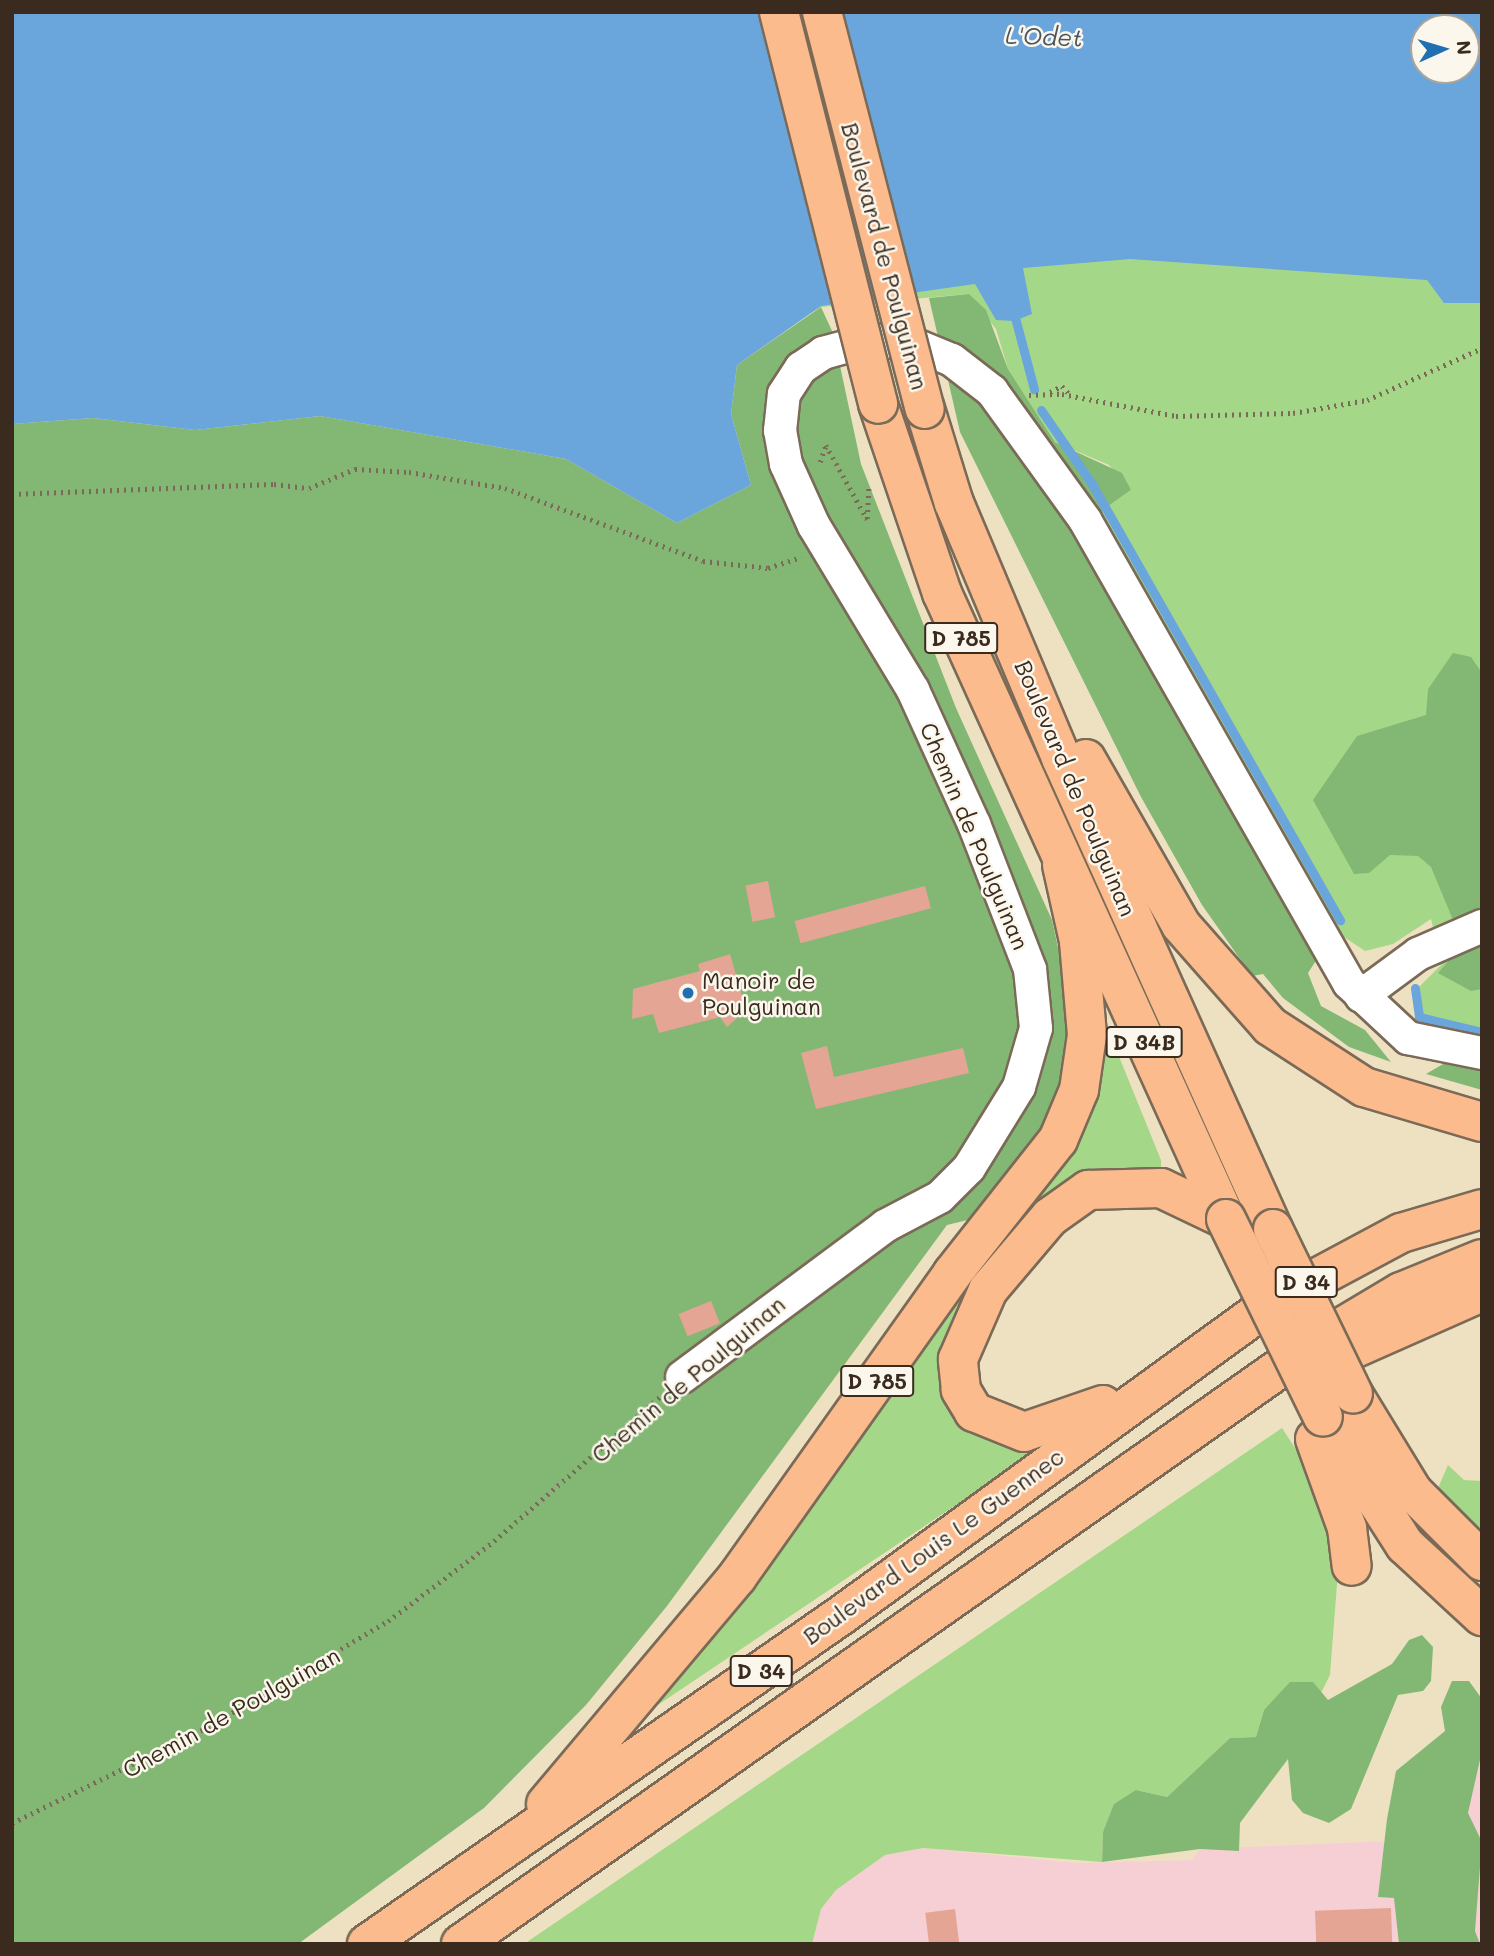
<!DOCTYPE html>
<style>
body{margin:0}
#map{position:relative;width:1494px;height:1956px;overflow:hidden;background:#eee1c1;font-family:Mali,sans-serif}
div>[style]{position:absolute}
.built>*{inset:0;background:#f6cfd5}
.green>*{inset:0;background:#a4d888}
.forest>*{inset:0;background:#83b874}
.water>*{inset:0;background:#6aa5db}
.stream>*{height:9px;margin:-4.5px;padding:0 4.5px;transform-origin:4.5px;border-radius:4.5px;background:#6aa5db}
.building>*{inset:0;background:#e4a594;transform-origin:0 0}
.path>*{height:4.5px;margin-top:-2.25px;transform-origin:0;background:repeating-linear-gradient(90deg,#7a6a57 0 2px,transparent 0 7px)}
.roads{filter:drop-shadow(2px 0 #7a6a57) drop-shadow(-2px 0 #7a6a57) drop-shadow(0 2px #7a6a57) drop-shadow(0 -2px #7a6a57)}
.minor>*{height:32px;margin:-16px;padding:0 16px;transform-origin:16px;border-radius:16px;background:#fff}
.primary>*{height:38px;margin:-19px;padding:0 19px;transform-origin:19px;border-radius:19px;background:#fbbb8d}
.bridges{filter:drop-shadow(2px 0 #7a6a57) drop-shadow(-2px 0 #7a6a57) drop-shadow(0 2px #7a6a57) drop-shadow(0 -2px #7a6a57)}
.primary-bridge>*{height:38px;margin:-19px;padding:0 19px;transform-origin:19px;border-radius:19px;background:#fbbb8d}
.dots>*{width:19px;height:19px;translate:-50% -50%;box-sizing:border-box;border:4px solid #fbf7ec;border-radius:50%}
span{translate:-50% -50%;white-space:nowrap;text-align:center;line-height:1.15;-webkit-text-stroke:5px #fbf7ec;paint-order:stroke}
.shield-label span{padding:2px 5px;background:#fbf7ec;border:2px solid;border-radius:5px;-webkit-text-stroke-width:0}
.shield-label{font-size:21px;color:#3b2a1e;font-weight:700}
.street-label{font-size:23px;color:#3b2a1e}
.poi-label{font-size:23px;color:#3b2a1e}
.left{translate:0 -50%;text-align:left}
.water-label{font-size:24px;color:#4b5560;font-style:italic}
.frame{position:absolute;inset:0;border:14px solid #3b2a1e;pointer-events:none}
.north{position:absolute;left:1410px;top:14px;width:70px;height:70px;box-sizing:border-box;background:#fbf7ec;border:2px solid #aea59a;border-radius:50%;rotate:86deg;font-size:19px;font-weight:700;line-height:28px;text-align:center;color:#3b2a1e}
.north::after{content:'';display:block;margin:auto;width:24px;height:32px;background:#1f6fb2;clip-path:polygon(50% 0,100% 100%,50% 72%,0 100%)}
</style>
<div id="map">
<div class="built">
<i style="clip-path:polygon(1482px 1745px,1482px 1944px,812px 1944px,821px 1909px,836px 1890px,885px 1855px,923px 1848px,1076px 1863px,1192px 1860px,1200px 1849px,1411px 1840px)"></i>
</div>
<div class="green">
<i style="clip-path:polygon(12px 12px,1482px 126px,1482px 1038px,1438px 1035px,1422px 1017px,1420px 986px,1442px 964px,1431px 919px,1393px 944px,1365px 951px,1335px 931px,1097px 514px,1131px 490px,1109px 465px,1055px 442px,1008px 369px,996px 329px,969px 294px,821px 307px,766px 340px,12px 424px)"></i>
<i style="clip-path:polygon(1098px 1026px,1107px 1027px,1161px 1160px,1161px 1175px,1121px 1171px,981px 1283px,958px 1415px,983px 1438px,1027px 1441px,1032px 1454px,622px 1729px,1049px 1179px)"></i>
<i style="clip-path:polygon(1282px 1428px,1315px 1479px,1338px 1571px,1330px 1675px,1320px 1695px,1313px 1682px,1264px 1710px,1256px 1737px,1230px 1738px,1167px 1797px,1136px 1790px,1103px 1832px,1102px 1862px,923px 1848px,885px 1855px,836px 1890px,821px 1909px,812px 1944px,524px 1944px)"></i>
<i style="clip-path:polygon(1448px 1465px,1464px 1480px,1482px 1481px,1482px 1533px,1438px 1488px)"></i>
</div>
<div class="forest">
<i style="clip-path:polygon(969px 294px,986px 310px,1008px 369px,1055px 442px,1122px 473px,1131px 490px,1097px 514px,1335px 931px,1308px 973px,1321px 1006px,1365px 1030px,1391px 1062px,1349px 1047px,1283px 998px,1263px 974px,1252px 976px,1202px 905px,1141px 797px,960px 432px,929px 298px)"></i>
<i style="clip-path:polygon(821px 307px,833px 333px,861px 464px,956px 708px,1052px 920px,1073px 1016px,1070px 1070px,1050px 1120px,976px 1218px,947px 1225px,667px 1606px,586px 1705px,484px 1808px,298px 1944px,12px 1944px,12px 424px,93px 418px,195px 430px,320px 416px,566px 459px,677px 523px,751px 485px,731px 414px,737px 365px)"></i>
<i style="clip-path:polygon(1453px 653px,1471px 657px,1482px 673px,1482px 989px,1471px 991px,1438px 973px,1463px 944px,1431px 867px,1418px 856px,1390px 855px,1369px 873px,1354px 874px,1313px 800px,1357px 736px,1426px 715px,1428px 689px)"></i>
<i style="clip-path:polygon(1450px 1060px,1482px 1065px,1482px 1090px,1426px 1074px)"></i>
<i style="clip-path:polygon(1422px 1635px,1433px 1647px,1431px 1681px,1423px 1691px,1398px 1695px,1351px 1809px,1329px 1823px,1303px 1813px,1292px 1800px,1288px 1759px,1240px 1823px,1239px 1851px,1200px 1849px,1102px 1862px,1103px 1832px,1114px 1804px,1136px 1790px,1167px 1797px,1230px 1738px,1256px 1737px,1264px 1710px,1290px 1682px,1313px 1682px,1328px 1700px,1392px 1664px,1409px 1640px)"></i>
<i style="clip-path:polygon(1452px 1681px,1469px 1681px,1482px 1699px,1482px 1751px,1468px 1813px,1482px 1842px,1475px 1931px,1480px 1944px,1399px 1944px,1394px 1898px,1378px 1897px,1387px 1819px,1396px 1771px,1445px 1731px,1441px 1707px)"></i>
</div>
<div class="water">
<i style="clip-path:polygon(evenodd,12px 12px,1482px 12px,1482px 303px,1444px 303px,1427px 280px,1130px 259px,1023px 268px,1032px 314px,1014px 321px,996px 320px,975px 284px,821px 306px,737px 365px,731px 414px,751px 485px,677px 523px,566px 459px,320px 416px,195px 430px,93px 418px,12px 424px,12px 12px,1424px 28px,1466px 28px,1466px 70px,1424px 70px,1424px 28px)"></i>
</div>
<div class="stream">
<i style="left:1013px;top:310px;width:82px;rotate:75.1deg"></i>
<i style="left:1041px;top:410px;width:90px;rotate:55.4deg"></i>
<i style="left:1092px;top:484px;width:502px;rotate:60.37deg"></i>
<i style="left:1415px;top:988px;width:29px;rotate:82deg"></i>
<i style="left:1419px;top:1017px;width:65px;rotate:13.4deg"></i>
</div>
<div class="building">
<i style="left:768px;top:881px;width:37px;height:23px;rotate:79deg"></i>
<i style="left:925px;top:886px;width:23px;height:135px;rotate:75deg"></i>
<i style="clip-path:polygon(730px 954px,746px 1010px,727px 1027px,720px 1017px,659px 1033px,653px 1014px,632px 1019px,633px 989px,700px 971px,698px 964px)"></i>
<i style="clip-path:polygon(827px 1046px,834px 1077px,963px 1048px,969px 1073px,816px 1109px,801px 1053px)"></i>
<i style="left:711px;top:1301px;width:24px;height:35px;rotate:68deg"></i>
<i style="left:1391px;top:1908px;width:36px;height:76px;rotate:88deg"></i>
<i style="left:955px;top:1909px;width:35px;height:30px;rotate:83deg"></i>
</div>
<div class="path">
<i style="left:1050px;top:392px;width:13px;rotate:-27deg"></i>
<i style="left:1062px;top:386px;width:12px;rotate:48deg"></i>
<i style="left:1029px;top:395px;width:33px;rotate:-2deg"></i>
<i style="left:1062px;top:394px;width:116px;rotate:10.9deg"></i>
<i style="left:1176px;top:416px;width:117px;rotate:-1.5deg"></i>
<i style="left:1293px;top:413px;width:75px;rotate:-10deg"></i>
<i style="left:1367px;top:400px;width:126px;rotate:-24.3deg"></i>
<i style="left:820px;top:462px;width:18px;rotate:-71deg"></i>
<i style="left:826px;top:445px;width:85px;rotate:61deg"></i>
<i style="left:867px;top:519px;width:34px;rotate:-87deg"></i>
<i style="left:12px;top:494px;width:262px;rotate:-2.2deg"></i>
<i style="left:274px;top:484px;width:35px;rotate:7deg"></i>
<i style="left:309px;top:488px;width:50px;rotate:-22.4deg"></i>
<i style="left:355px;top:469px;width:54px;rotate:3.2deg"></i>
<i style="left:409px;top:472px;width:97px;rotate:9.5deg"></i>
<i style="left:505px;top:488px;width:211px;rotate:20.2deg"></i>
<i style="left:703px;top:561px;width:65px;rotate:6.1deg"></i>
<i style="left:768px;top:568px;width:35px;rotate:-18deg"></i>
<i style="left:12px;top:1823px;width:218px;rotate:-26.1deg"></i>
<i style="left:208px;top:1727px;width:209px;rotate:-30.5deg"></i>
<i style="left:388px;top:1621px;width:133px;rotate:-37deg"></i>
<i style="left:494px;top:1541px;width:221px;rotate:-41deg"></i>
</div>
<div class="roads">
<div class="minor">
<i style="left:1361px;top:996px;width:71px;rotate:-36.4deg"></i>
<i style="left:1418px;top:954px;width:70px;rotate:-23.6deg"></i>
<i style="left:682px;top:1377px;width:253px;rotate:-36.6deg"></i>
<i style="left:885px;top:1226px;width:62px;rotate:-27.8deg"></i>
<i style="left:940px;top:1197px;width:41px;rotate:-45deg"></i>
<i style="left:969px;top:1168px;width:95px;rotate:-58.3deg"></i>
<i style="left:1019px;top:1087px;width:61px;rotate:-73.9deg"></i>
<i style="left:1036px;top:1028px;width:59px;rotate:-95.8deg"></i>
<i style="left:1030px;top:969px;width:155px;rotate:-111.1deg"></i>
<i style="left:974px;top:824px;width:147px;rotate:-114.5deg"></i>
<i style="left:913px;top:690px;width:192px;rotate:-121.1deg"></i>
<i style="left:814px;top:526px;width:68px;rotate:-114.3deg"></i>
<i style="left:786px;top:464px;width:34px;rotate:-100deg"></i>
<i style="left:780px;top:431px;width:37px;rotate:-84deg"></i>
<i style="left:784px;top:394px;width:31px;rotate:-57deg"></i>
<i style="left:801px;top:368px;width:27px;rotate:-34deg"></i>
<i style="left:823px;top:353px;width:50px;rotate:-15.2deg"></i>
<i style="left:871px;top:340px;width:42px;rotate:5.4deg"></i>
<i style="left:913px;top:344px;width:42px;rotate:22.3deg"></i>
<i style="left:952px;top:360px;width:51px;rotate:37.8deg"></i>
<i style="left:992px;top:391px;width:159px;rotate:54.2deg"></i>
<i style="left:1085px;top:520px;width:533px;rotate:60.31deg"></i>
<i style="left:1349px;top:983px;width:81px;rotate:43deg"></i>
<i style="left:1408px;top:1038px;width:76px;rotate:11.5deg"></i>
</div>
<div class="primary">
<i style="left:878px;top:404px;width:200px;rotate:71.3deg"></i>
<i style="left:942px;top:593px;width:687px;rotate:65.6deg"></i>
<i style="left:925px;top:409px;width:98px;rotate:72.9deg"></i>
<i style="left:954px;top:503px;width:277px;rotate:67.2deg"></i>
<i style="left:1061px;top:758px;width:517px;rotate:65.77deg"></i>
<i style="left:1086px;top:759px;width:191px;rotate:60.2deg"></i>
<i style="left:1181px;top:925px;width:135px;rotate:48.6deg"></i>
<i style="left:1270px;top:1026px;width:112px;rotate:33deg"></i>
<i style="left:1364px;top:1087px;width:123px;rotate:16.5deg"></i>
<i style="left:1317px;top:1365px;width:180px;rotate:-23.9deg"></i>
<i style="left:1353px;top:1394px;width:115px;rotate:58.5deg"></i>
<i style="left:1413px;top:1492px;width:98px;rotate:45deg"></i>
<i style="left:1103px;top:1405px;width:83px;rotate:161.1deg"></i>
<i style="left:1024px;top:1432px;width:54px;rotate:-158.2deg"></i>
<i style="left:974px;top:1412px;width:26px;rotate:-121deg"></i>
<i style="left:961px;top:1390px;width:31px;rotate:-96deg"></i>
<i style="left:958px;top:1359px;width:75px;rotate:-66.5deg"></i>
<i style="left:988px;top:1290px;width:96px;rotate:-49.7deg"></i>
<i style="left:1050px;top:1217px;width:47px;rotate:-35.4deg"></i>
<i style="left:1088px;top:1190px;width:73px;rotate:-1.6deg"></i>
<i style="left:1161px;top:1188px;width:72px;rotate:25.5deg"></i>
<i style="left:1323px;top:1417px;width:152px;rotate:57.4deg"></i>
<i style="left:1405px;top:1545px;width:105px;rotate:42.7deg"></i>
<i style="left:1315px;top:1439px;width:95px;rotate:70.2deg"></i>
<i style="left:1347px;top:1528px;width:38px;rotate:83deg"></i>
<i style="left:546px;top:1804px;width:297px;rotate:-49.9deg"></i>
<i style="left:737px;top:1577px;width:372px;rotate:-54.6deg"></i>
<i style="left:952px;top:1274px;width:171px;rotate:-51.7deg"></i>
<i style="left:1058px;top:1140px;width:54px;rotate:-67.2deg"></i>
<i style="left:1079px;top:1090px;width:56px;rotate:-81.7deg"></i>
<i style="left:1087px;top:1035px;width:94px;rotate:-94.9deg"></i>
<i style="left:1079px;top:941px;width:78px;rotate:-102.6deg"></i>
<i style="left:367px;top:1944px;width:579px;rotate:-34.73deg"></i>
<i style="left:843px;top:1614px;width:533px;rotate:-35.99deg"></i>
<i style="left:1274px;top:1301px;width:144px;rotate:-28.2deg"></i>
<i style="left:1401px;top:1233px;width:84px;rotate:-16.5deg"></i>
<i style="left:461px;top:1944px;width:1046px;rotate:-35.12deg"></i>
<i style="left:1317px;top:1342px;width:98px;rotate:-30.8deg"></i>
<i style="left:1401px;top:1292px;width:87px;rotate:-22.2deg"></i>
</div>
</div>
<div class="bridges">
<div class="primary-bridge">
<i style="left:779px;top:12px;width:404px;rotate:75.8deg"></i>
<i style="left:822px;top:12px;width:410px;rotate:75.5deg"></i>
<i style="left:1226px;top:1219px;width:220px;rotate:63.9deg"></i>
<i style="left:1273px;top:1229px;width:183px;rotate:64.1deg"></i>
</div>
</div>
<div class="dots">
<i style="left:688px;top:993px;background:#1f6fb2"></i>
</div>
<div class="shield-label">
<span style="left:961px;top:638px">D 785</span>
<span style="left:1144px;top:1042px">D 34B</span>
<span style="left:1306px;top:1282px">D 34</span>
<span style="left:877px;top:1381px">D 785</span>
<span style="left:761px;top:1671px">D 34</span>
</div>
<div class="street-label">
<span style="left:885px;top:256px;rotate:75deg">Boulevard de Poulguinan</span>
<span style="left:1076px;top:788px;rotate:67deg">Boulevard de Poulguinan</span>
<span style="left:975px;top:836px;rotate:67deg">Chemin de Poulguinan</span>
<span style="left:688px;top:1379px;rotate:-40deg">Chemin de Poulguinan</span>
<span style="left:933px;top:1546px;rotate:-36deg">Boulevard Louis Le Guennec</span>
<span style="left:231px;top:1712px;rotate:-29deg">Chemin de Poulguinan</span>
</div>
<div class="poi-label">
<span class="left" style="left:702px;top:993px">Manoir de<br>Poulguinan</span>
</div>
<div class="water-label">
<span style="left:1044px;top:36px;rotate:2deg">L'Odet</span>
</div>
<div class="frame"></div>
<div class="north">N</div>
</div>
